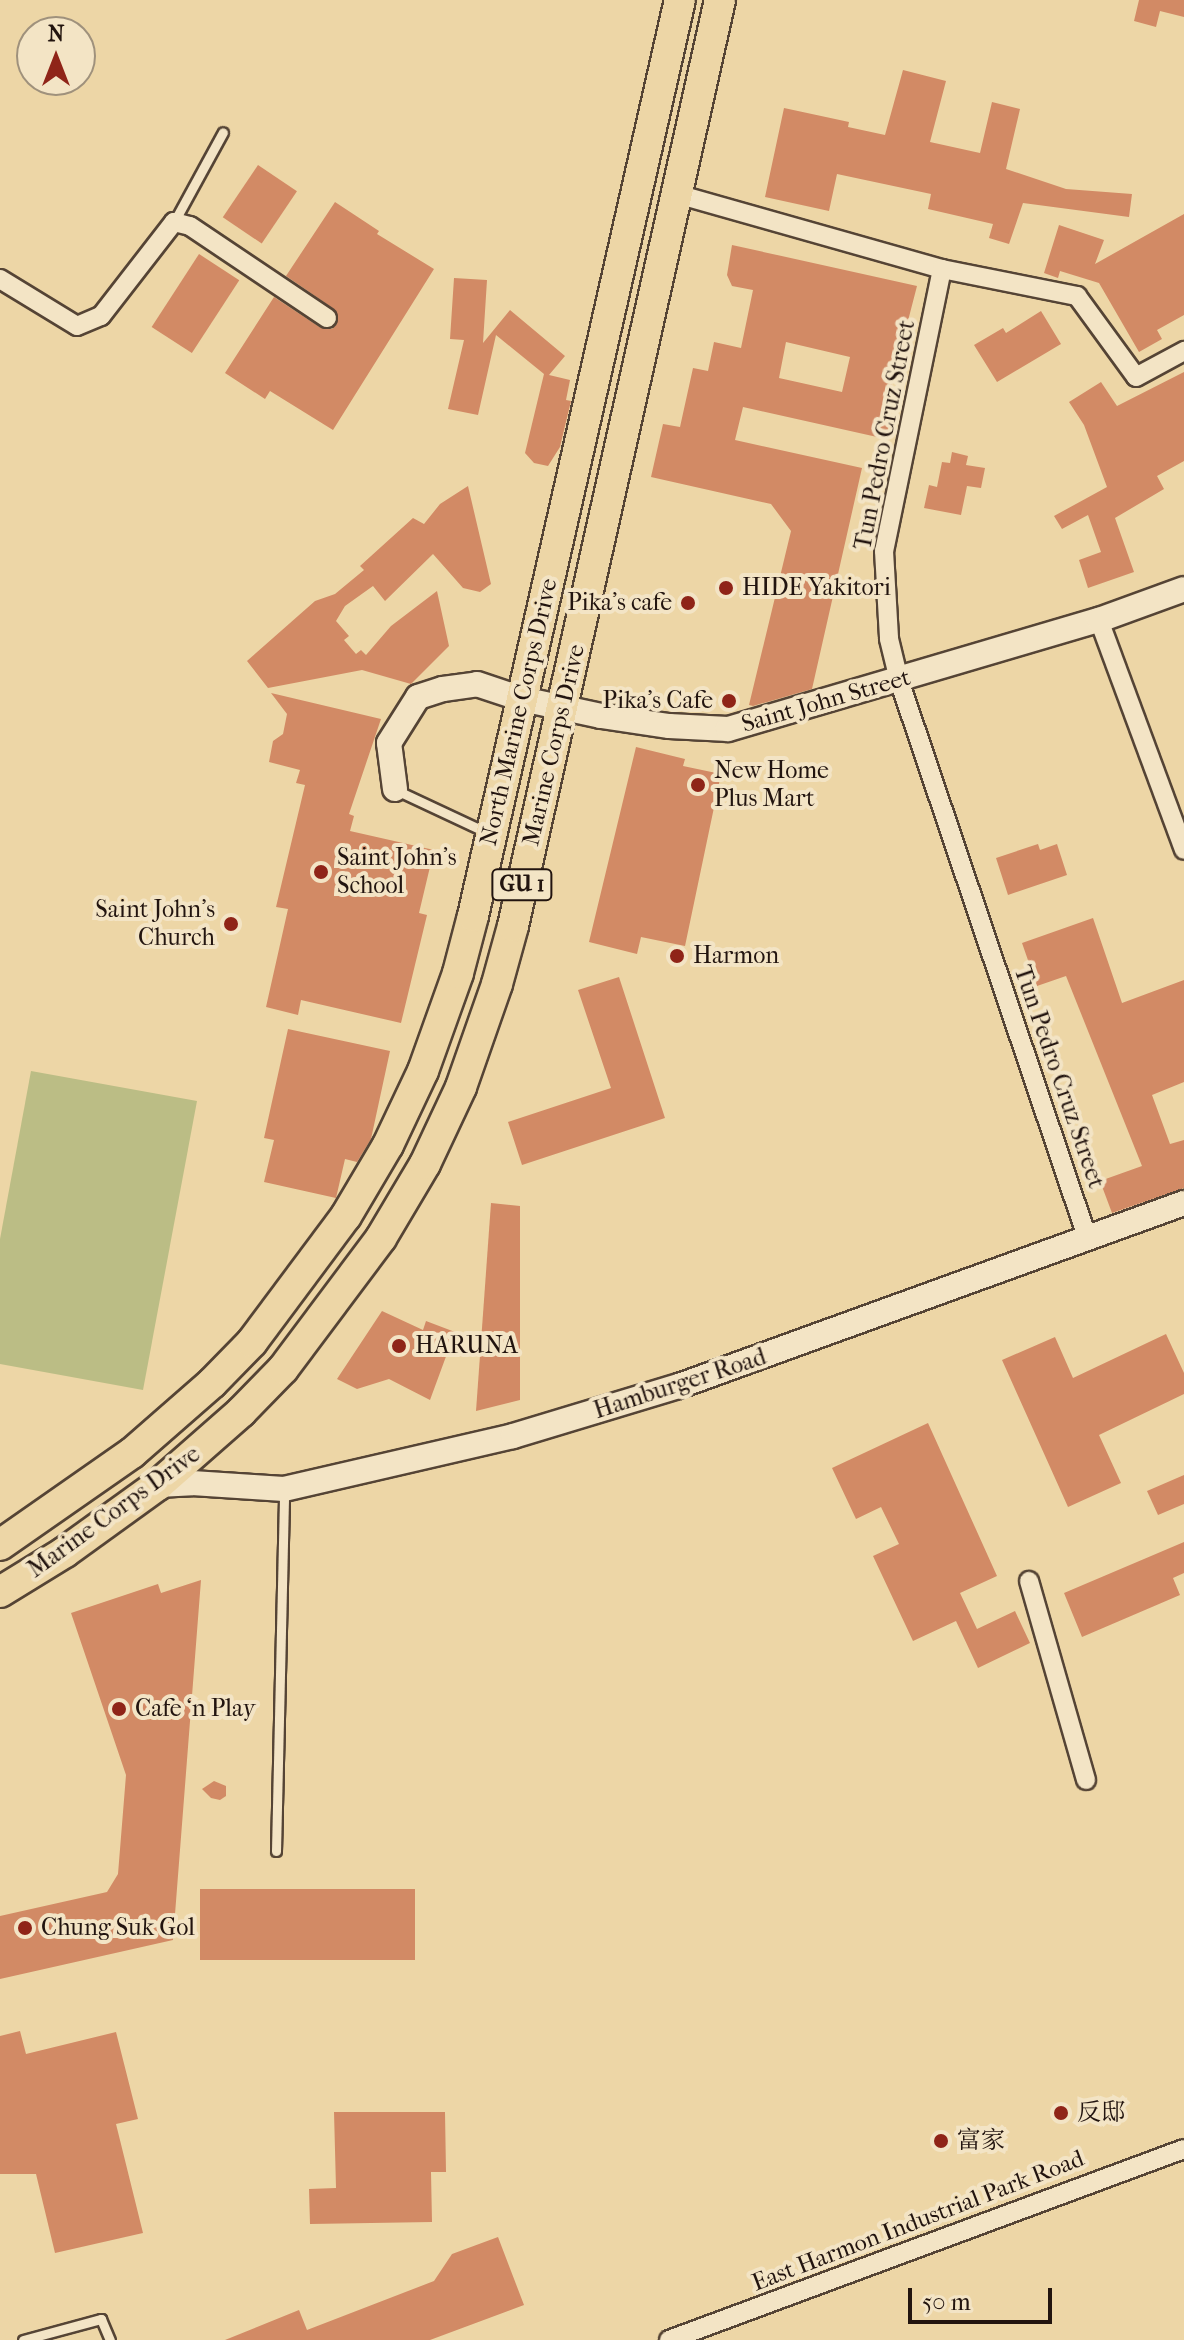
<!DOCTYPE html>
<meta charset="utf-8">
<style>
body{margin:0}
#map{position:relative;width:1184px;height:2340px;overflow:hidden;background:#edd6a6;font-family:"IM FELL French Canon","Noto Serif SC",serif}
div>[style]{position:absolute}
.green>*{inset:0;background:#bbbd85}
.building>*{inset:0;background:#d28a65;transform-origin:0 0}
.roads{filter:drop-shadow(2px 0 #554435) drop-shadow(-2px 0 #554435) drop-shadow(0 2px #554435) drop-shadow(0 -2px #554435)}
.service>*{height:9px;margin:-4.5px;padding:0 4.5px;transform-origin:4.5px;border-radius:4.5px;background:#f3e4c5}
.minor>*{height:18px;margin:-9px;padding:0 9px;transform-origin:9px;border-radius:9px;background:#f3e4c5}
.tertiary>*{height:24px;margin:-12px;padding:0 12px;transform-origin:12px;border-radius:12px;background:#f3e4c5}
.primary>*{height:30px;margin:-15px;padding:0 15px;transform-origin:15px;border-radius:15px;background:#edd6a6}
.dots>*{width:22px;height:22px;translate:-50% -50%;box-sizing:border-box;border:4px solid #f3e4c5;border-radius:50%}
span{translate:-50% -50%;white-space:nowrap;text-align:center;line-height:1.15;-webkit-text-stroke:8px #f3e4c5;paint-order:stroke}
.shield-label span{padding:2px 6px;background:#f3e4c5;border:2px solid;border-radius:6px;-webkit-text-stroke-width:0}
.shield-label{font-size:22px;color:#22140f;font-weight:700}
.street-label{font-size:24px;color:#22140f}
.poi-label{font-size:24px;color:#22140f}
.left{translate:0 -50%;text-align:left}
.right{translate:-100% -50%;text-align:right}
.north{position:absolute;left:16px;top:16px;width:80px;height:80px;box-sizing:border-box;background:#f3e4c5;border:2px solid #9f917c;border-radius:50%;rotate:0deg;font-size:22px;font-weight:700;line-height:32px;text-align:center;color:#22140f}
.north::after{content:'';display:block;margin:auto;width:28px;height:36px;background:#8f2418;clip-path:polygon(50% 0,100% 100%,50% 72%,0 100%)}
.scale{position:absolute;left:908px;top:2288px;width:144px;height:36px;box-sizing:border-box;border:4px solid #22140f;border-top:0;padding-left:10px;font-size:24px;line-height:28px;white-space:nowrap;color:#22140f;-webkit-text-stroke:6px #f3e4c5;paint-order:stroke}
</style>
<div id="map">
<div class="green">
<i style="clip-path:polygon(31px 1071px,197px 1101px,143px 1390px,0 1364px,0 1239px)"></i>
</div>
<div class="building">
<i style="clip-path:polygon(1139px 0,1184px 0,1184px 17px,1160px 11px,1156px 27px,1134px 21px)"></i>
<i style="clip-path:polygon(903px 70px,946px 81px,930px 142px,980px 153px,992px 102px,1020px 109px,1006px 169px,1066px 189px,1132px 194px,1129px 217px,1023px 203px,1009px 244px,989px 238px,993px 224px,928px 209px,931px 194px,837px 174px,829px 211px,765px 197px,784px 108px,849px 122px,848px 127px,885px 135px)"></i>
<i style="left:258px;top:165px;width:47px;height:63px;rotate:34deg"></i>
<i style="clip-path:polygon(335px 202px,379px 231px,377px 234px,434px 269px,333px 430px,270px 391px,265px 399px,225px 373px,274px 297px,321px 328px,332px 329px,337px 324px,334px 309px,286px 276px)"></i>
<i style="clip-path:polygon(1184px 214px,1184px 315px,1157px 330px,1162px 339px,1139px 352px,1099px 283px,1060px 271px,1058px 278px,1044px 273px,1059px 225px,1104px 240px,1095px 264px)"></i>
<i style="clip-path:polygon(evenodd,732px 245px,917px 286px,887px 402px,894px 403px,886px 439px,743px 407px,735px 440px,862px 468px,812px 689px,753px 706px,749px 705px,791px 531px,771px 504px,651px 477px,663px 424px,680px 427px,693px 368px,708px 371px,714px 342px,741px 348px,753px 290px,732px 286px,727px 275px,732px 245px,786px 342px,850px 357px,842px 392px,779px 378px,786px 342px)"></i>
<i style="left:199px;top:254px;width:48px;height:87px;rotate:33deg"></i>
<i style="clip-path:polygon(454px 278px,487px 280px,483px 343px,510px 310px,565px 356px,549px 375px,570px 380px,566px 400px,571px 401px,560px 447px,548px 466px,534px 463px,525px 453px,544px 374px,496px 335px,478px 415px,448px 409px,464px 340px,450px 339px)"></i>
<i style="clip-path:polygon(1041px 311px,1061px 344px,997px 382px,974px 345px,1003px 328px,1006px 333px)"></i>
<i style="clip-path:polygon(1184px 372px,1184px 461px,1157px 476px,1164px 489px,1115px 518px,1134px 572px,1088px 588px,1079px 560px,1101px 552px,1088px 515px,1062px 529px,1054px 516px,1107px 487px,1084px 425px,1069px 402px,1101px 382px,1117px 406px)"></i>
<i style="clip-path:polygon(952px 452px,968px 456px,966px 465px,985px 468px,981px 488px,967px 486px,961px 515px,924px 508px,929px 485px,937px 487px,942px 462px,950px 463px)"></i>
<i style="clip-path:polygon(468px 486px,491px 584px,480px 592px,463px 588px,433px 554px,385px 601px,373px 586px,345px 606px,336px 621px,349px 636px,344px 640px,356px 654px,361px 650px,366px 655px,391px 626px,437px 591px,449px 646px,411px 684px,362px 670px,268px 688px,247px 661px,315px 601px,335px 594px,364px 570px,360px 566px,413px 518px,424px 524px,440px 504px)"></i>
<i style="clip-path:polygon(271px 693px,381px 719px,349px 814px,354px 816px,350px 831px,434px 850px,419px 913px,427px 915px,401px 1023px,301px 1000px,298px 1015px,266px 1007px,288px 909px,276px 907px,305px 785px,296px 783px,300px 770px,269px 762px,273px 741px,283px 734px,287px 714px)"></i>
<i style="clip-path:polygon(636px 747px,685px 759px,683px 766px,721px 774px,685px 946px,641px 937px,637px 954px,589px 942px)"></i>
<i style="clip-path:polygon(1038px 844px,1040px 850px,1057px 844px,1067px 875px,1008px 895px,996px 858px)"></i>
<i style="clip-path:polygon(1093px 918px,1122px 1003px,1184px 980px,1184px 1082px,1152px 1095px,1170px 1144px,1184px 1140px,1184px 1188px,1112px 1213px,1100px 1181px,1142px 1166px,1066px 976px,1037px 986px,1022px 943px)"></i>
<i style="clip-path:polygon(619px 977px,665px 1118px,522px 1165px,508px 1122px,611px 1088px,578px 990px)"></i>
<i style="clip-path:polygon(288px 1029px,390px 1051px,371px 1139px,357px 1162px,345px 1159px,336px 1198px,264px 1182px,274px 1140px,264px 1138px)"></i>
<i style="clip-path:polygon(491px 1203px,520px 1206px,520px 1400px,476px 1411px)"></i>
<i style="clip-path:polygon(382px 1311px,423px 1330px,426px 1321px,455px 1332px,430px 1400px,389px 1379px,357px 1389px,337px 1379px)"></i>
<i style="clip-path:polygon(1166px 1334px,1184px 1373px,1184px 1394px,1099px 1435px,1121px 1483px,1068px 1507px,1002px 1360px,1055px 1337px,1073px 1378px)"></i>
<i style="clip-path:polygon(928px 1423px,997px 1576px,960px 1593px,977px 1629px,1015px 1611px,1030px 1643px,978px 1668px,956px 1621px,913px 1641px,873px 1556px,899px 1544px,881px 1507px,856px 1519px,832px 1468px)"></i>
<i style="clip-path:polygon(1184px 1475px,1184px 1504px,1158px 1515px,1147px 1491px)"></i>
<i style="clip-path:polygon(1184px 1542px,1184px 1573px,1173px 1578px,1180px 1595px,1082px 1637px,1064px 1593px)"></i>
<i style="clip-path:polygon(201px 1580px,173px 1940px,0 1979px,0 1916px,107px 1892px,118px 1874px,126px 1775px,71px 1613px,158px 1584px,161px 1593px)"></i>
<i style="clip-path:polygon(214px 1781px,226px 1786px,226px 1796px,220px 1800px,211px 1798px,202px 1789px)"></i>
<i style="left:415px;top:1889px;width:71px;height:215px;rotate:90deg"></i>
<i style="clip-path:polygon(20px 2031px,26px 2054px,116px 2032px,138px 2119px,116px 2124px,143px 2233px,55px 2253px,36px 2174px,0 2174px,0 2036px)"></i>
<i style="clip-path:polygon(334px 2112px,445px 2112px,446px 2172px,431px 2172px,432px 2222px,310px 2224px,309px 2189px,336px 2188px)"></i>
<i style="clip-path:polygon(498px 2237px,524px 2305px,430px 2340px,225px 2340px,299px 2310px,307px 2330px,434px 2281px,452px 2254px)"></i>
</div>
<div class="roads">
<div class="service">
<i style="left:174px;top:222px;width:102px;rotate:-61.4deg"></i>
<i style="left:396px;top:790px;width:102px;rotate:25.1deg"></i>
<i style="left:276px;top:1851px;width:362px;rotate:-88.7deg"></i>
<i style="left:23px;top:2340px;width:81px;rotate:-15.1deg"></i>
<i style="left:101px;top:2319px;width:23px;rotate:67deg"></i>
</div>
<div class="minor">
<i style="left:677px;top:194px;width:275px;rotate:15.8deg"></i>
<i style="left:942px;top:269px;width:138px;rotate:11.3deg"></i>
<i style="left:1077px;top:296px;width:100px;rotate:53.9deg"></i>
<i style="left:1136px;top:377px;width:55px;rotate:-28.4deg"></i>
<i style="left:942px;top:269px;width:288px;rotate:101.6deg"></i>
<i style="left:884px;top:551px;width:88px;rotate:86.7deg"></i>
<i style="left:889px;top:639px;width:42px;rotate:76.3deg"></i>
<i style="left:899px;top:680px;width:588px;rotate:71.35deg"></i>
<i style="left:0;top:279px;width:90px;rotate:31.4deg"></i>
<i style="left:77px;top:326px;width:26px;rotate:-23deg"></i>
<i style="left:101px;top:316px;width:119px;rotate:-52.2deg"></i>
<i style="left:174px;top:222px;width:16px;rotate:14deg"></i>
<i style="left:190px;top:226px;width:165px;rotate:33.9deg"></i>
<i style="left:1099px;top:620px;width:245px;rotate:69.7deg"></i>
<i style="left:1029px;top:1581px;width:207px;rotate:74deg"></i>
<i style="left:669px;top:2340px;width:549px;rotate:-20.35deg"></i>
</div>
<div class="tertiary">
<i style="left:395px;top:789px;width:46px;rotate:-97.4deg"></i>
<i style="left:389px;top:743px;width:54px;rotate:-57.8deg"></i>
<i style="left:418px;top:697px;width:26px;rotate:-18deg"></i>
<i style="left:443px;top:689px;width:34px;rotate:-8deg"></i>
<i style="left:477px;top:684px;width:47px;rotate:18.4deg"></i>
<i style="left:522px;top:699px;width:81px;rotate:12.1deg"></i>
<i style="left:601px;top:716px;width:69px;rotate:8.4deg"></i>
<i style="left:669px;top:726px;width:59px;rotate:2.9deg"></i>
<i style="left:728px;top:729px;width:387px;rotate:-16.4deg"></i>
<i style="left:1099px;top:620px;width:90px;rotate:-20deg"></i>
<i style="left:158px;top:1485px;width:34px;rotate:-3deg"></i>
<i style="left:192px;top:1483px;width:92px;rotate:3.7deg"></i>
<i style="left:284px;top:1489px;width:235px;rotate:-13deg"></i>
<i style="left:513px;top:1436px;width:173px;rotate:-16.8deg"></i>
<i style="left:679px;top:1386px;width:537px;rotate:-19.92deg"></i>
</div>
<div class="primary">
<i style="left:0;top:1545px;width:161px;rotate:-34.9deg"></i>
<i style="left:132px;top:1453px;width:106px;rotate:-41.2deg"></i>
<i style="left:212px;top:1383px;width:57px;rotate:-45.7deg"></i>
<i style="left:252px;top:1342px;width:157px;rotate:-53.3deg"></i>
<i style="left:346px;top:1216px;width:82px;rotate:-59.4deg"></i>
<i style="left:388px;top:1145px;width:82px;rotate:-64.7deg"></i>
<i style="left:423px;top:1071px;width:104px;rotate:-70.3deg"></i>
<i style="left:458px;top:973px;width:59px;rotate:-75.3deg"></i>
<i style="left:473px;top:916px;width:939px;rotate:-77.27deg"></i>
<i style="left:0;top:1592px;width:76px;rotate:-31.6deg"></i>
<i style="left:65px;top:1552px;width:115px;rotate:-35.8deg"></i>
<i style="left:158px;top:1485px;width:111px;rotate:-41.3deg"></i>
<i style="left:241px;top:1412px;width:60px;rotate:-45.7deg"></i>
<i style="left:283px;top:1369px;width:164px;rotate:-53.2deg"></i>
<i style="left:381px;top:1238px;width:86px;rotate:-59.3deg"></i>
<i style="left:425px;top:1164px;width:85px;rotate:-64.9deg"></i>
<i style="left:461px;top:1087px;width:109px;rotate:-70.7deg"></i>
<i style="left:497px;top:984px;width:60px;rotate:-74.6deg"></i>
<i style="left:513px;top:926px;width:949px;rotate:-77.4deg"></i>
</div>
</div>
<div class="dots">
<i style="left:726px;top:588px;background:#8f2418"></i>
<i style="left:688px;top:603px;background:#8f2418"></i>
<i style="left:729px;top:701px;background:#8f2418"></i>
<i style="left:698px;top:785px;background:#8f2418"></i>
<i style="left:321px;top:872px;background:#8f2418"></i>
<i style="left:231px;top:924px;background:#8f2418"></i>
<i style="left:677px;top:956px;background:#8f2418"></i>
<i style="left:399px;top:1346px;background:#8f2418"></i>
<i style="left:119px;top:1709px;background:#8f2418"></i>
<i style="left:25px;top:1928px;background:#8f2418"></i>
<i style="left:1061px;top:2113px;background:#8f2418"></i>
<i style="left:941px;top:2141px;background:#8f2418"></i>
</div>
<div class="shield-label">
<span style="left:522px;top:885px">GU 1</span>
</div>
<div class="street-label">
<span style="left:885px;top:435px;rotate:-79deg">Tun Pedro Cruz Street</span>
<span style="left:826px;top:701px;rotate:-16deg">Saint John Street</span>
<span style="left:519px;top:712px;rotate:-77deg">North Marine Corps Drive</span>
<span style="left:554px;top:745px;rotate:-77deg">Marine Corps Drive</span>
<span style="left:1059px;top:1077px;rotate:71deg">Tun Pedro Cruz Street</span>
<span style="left:680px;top:1384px;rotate:-18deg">Hamburger Road</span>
<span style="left:114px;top:1512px;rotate:-36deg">Marine Corps Drive</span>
<span style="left:918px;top:2221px;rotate:-21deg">East Harmon Industrial Park Road</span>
</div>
<div class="poi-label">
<span class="left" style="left:742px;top:588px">HIDE Yakitori</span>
<span class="right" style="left:672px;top:603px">Pika's cafe</span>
<span class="right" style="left:713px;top:701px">Pika's Cafe</span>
<span class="left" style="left:714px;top:785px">New Home<br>Plus Mart</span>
<span class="left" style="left:337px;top:872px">Saint John's<br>School</span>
<span class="right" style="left:215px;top:924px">Saint John's<br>Church</span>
<span class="left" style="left:693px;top:956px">Harmon</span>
<span class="left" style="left:415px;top:1346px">HARUNA</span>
<span class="left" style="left:135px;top:1709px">Cafe ‘n Play</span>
<span class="left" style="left:41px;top:1928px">Chung Suk Gol</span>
<span class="left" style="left:1077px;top:2113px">反邸</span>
<span class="left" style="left:957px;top:2141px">富家</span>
</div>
<div class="north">N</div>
<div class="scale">50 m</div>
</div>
